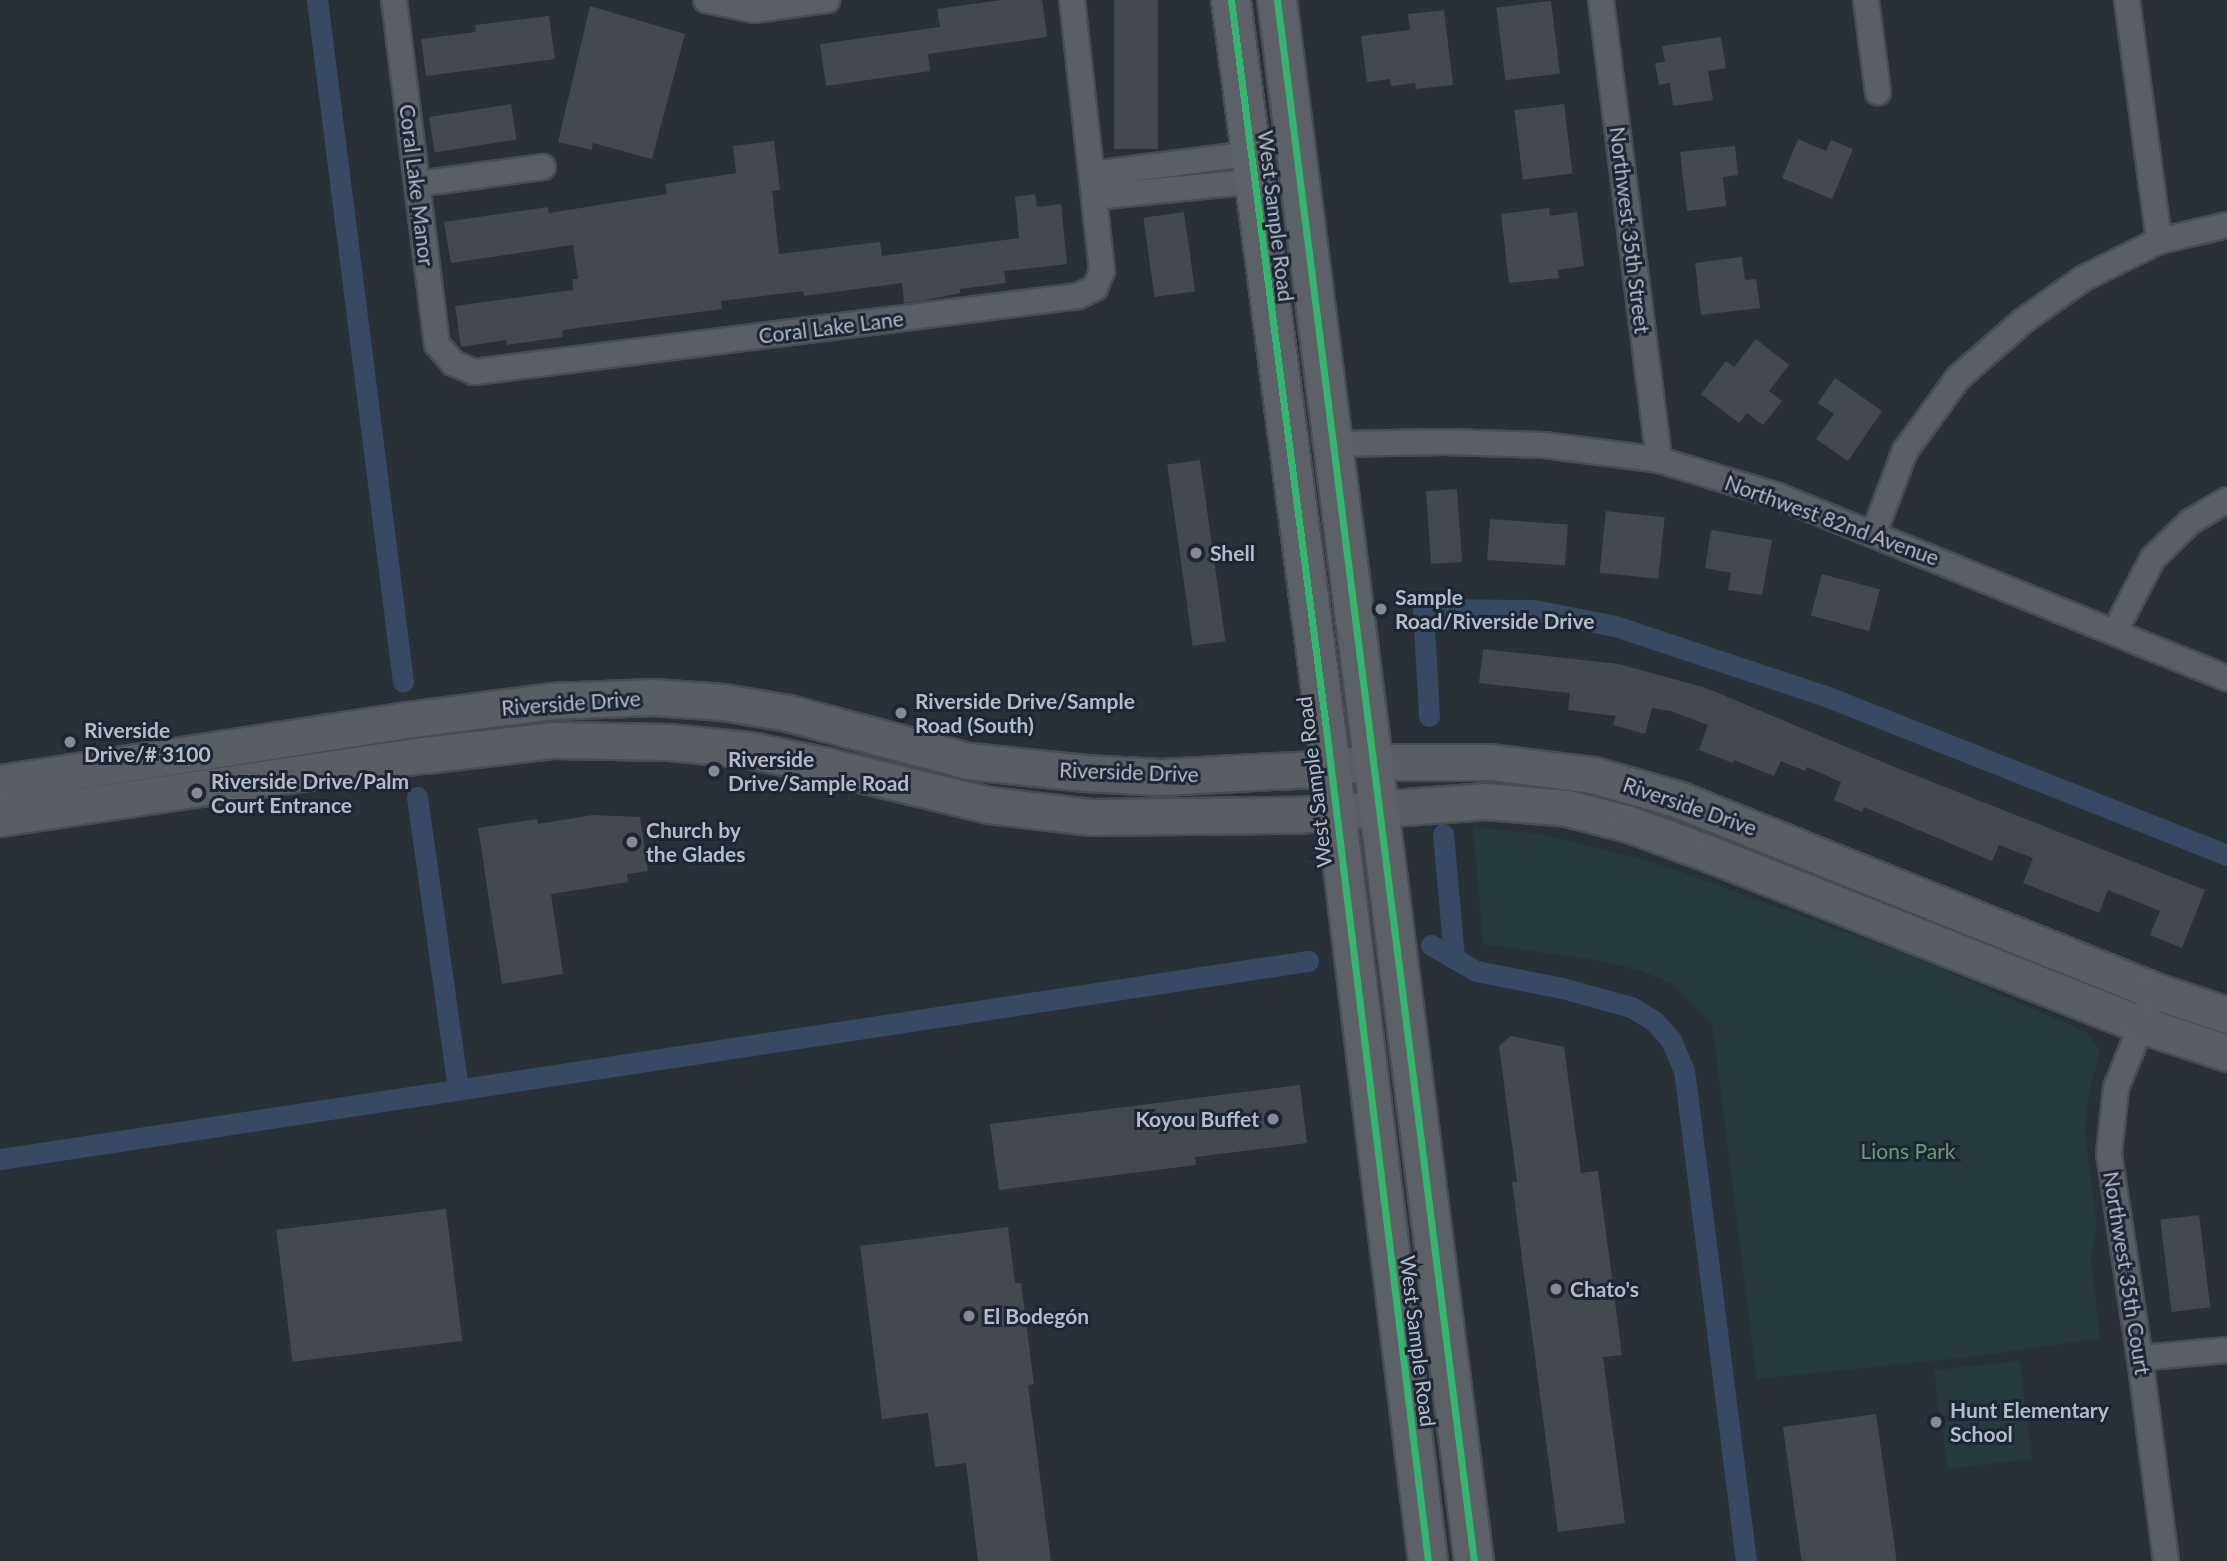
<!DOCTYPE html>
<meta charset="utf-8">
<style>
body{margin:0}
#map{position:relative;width:2227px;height:1561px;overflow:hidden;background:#2a3038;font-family:Lato,sans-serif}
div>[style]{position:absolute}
.green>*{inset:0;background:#273a3e;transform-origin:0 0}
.canal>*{height:21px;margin:-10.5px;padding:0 10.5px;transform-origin:10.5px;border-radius:10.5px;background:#384963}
.building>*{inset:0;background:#444950;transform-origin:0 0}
.roads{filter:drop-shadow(2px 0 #484c53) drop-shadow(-2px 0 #484c53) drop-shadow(0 2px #484c53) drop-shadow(0 -2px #484c53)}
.street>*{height:24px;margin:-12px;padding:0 12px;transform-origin:12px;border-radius:12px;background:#5a5e66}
.secondary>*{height:35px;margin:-17.5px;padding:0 17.5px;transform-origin:17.5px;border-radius:17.5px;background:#595d64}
.primary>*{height:38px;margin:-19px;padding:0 19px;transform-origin:19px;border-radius:19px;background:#5c6168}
.cycleway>*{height:7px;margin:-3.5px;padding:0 3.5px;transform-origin:3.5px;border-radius:3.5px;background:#33b770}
.dots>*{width:19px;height:19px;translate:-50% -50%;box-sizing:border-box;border:4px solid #1d2633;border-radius:50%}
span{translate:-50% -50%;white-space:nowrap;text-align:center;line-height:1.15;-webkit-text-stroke:6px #1d2633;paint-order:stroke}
.street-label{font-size:21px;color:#b4bcc9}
.poi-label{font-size:21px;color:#b4bcc9;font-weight:700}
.left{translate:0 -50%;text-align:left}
.right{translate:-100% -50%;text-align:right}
.park-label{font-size:21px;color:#6b9a76}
</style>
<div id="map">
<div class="green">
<i style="clip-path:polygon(1473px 827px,1547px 835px,1665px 866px,1916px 958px,2088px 1033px,2100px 1051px,2089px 1093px,2085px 1131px,2097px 1225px,2091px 1260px,2100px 1338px,1970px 1357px,1757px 1379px,1712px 1024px,1673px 984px,1639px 970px,1601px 961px,1483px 944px)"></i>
<i style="left:2020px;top:1361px;width:47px;height:86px;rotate:84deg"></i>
<i style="left:2026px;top:1412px;width:47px;height:85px;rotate:83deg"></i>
</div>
<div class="canal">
<i style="left:317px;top:0;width:687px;rotate:82.81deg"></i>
<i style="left:1429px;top:716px;width:107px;rotate:-93.2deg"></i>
<i style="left:1423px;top:609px;width:111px;rotate:0.5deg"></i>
<i style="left:1534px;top:610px;width:83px;rotate:11.2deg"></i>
<i style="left:1615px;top:626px;width:219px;rotate:18.4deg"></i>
<i style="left:1823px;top:695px;width:435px;rotate:21.6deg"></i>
<i style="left:417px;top:797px;width:294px;rotate:82deg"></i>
<i style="left:1443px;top:834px;width:124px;rotate:84.9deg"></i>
<i style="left:1431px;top:945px;width:52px;rotate:30deg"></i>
<i style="left:1476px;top:971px;width:88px;rotate:11.2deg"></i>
<i style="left:1562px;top:988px;width:72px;rotate:15.4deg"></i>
<i style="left:1631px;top:1007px;width:27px;rotate:31deg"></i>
<i style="left:1654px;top:1021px;width:25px;rotate:48deg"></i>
<i style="left:1671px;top:1040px;width:33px;rotate:67deg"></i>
<i style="left:1684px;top:1070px;width:495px;rotate:82.8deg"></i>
<i style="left:0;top:1159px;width:1323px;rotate:-8.61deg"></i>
</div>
<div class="building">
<i style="clip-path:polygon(1001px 0,1042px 0,1047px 37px,928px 54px,930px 71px,826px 86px,820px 44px,940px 27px,937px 9px)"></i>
<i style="left:1114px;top:0;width:44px;height:149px"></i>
<i style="left:1551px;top:1px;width:73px;height:55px;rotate:83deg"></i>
<i style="clip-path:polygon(590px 6px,685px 34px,652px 159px,593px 143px,592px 150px,558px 142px)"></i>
<i style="clip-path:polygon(1444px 10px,1453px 85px,1416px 89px,1415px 83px,1391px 86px,1390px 79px,1367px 82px,1361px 36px,1410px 30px,1408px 14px)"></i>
<i style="clip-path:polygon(549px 16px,555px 59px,426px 76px,421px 39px,476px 32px,475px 25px)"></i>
<i style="clip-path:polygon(1721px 37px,1726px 68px,1708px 71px,1713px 100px,1673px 106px,1670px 83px,1659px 85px,1655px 63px,1665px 62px,1662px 46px)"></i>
<i style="left:511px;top:104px;width:36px;height:83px;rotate:81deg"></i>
<i style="left:1564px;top:104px;width:70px;height:50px;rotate:83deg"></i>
<i style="clip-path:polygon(1798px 139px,1826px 151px,1831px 140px,1853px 149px,1832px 199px,1782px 178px)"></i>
<i style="clip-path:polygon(774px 141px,780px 190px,772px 191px,779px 254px,880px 242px,882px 256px,1019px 238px,1015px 197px,1035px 194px,1037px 207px,1061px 204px,1067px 264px,1004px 271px,1006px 283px,960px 289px,960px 293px,922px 301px,904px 303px,902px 283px,804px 296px,803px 291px,721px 301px,722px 309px,562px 330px,563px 337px,507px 345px,506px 340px,461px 347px,455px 306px,573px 290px,572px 279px,578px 279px,573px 245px,451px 263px,444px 222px,548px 207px,549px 213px,667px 194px,665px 184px,736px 173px,733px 146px)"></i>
<i style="clip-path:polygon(1735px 146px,1738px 175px,1723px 177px,1726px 206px,1687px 211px,1680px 152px)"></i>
<i style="clip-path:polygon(1549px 208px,1550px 216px,1577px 212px,1584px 266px,1558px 270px,1559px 278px,1509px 283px,1501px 214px)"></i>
<i style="left:1184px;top:212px;width:80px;height:41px;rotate:82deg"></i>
<i style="clip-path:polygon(1742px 257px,1745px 280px,1756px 279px,1760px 308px,1701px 315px,1695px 263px)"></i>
<i style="clip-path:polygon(1756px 339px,1789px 365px,1769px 391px,1782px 401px,1763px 425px,1747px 413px,1739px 423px,1701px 394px,1726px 361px,1734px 367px)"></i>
<i style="clip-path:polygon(1835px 378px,1882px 411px,1848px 461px,1816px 439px,1834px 414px,1818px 403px)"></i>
<i style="left:1200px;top:460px;width:183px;height:33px;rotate:82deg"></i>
<i style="left:1457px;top:489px;width:73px;height:31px;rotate:86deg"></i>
<i style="left:1606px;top:511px;width:59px;height:62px;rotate:6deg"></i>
<i style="left:1490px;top:519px;width:78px;height:41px;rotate:4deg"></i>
<i style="clip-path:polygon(1711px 530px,1772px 540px,1762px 595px,1728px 590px,1731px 573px,1705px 568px)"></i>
<i style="left:1822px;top:574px;width:60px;height:43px;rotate:15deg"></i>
<i style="clip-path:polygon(1483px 649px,1619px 664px,1706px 688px,1897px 768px,2205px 890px,2182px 948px,2150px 935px,2160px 911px,2128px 898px,2108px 890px,2099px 913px,2023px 883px,2033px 858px,1999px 845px,1992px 861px,1864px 807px,1862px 812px,1834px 800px,1841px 782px,1807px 767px,1805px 771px,1781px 761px,1774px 776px,1734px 760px,1733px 763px,1699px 750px,1708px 725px,1671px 711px,1652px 708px,1645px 734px,1613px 725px,1616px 716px,1568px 710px,1570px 693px,1479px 683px)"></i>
<i style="clip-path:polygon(593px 815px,640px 817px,648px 871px,627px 874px,628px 882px,551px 894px,563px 974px,502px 984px,478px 828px,537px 819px,538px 824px)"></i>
<i style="clip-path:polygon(1511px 1036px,1564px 1047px,1581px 1173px,1598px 1171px,1622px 1355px,1603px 1357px,1625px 1523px,1558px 1532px,1512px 1182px,1517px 1182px,1499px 1046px)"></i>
<i style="clip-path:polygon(1300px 1085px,1307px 1143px,1195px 1157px,1196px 1165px,999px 1190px,990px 1124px)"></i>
<i style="left:446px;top:1209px;width:133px;height:171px;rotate:83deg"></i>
<i style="left:2199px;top:1215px;width:93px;height:39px;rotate:83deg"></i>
<i style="clip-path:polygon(1008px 1227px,1015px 1283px,1021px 1283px,1034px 1384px,1028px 1385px,1051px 1561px,978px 1561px,966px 1463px,935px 1467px,928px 1413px,882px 1419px,860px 1246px)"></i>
<i style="left:1876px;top:1414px;width:148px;height:94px;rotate:82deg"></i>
</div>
<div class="roads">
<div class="street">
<i style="left:394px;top:0;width:347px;rotate:82.9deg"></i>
<i style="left:437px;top:344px;width:25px;rotate:50deg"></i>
<i style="left:453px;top:363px;width:23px;rotate:23deg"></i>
<i style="left:474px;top:372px;width:609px;rotate:-7.17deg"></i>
<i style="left:1078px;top:296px;width:19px;rotate:-25deg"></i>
<i style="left:1095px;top:288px;width:18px;rotate:-68deg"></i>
<i style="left:1102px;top:271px;width:273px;rotate:-96.3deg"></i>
<i style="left:706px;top:0;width:49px;rotate:11.8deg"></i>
<i style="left:754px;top:10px;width:74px;rotate:-7.8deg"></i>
<i style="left:1601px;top:0;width:464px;rotate:82.8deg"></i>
<i style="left:1866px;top:0;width:93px;rotate:82.6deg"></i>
<i style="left:2127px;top:0;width:243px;rotate:82.4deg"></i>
<i style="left:1093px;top:174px;width:158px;rotate:-7.3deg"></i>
<i style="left:417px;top:184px;width:127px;rotate:-7.7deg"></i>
<i style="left:1095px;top:197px;width:160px;rotate:-5.7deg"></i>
<i style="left:1333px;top:444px;width:112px;rotate:-1deg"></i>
<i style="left:1445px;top:442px;width:99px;rotate:1.7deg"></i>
<i style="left:1544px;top:445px;width:116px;rotate:7.4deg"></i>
<i style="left:1659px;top:460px;width:124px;rotate:16.8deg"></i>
<i style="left:1778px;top:496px;width:484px;rotate:22.1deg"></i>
<i style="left:1874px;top:533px;width:88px;rotate:-69.3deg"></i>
<i style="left:1905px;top:451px;width:90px;rotate:-54deg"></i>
<i style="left:1958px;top:378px;width:86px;rotate:-41.2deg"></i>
<i style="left:2023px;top:321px;width:75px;rotate:-35.2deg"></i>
<i style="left:2084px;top:278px;width:84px;rotate:-26.3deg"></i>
<i style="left:2159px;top:241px;width:70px;rotate:-13.2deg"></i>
<i style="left:2115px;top:631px;width:82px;rotate:-62.5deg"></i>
<i style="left:2153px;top:558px;width:52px;rotate:-44.2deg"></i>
<i style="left:2190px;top:522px;width:43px;rotate:-30.7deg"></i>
<i style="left:2155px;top:991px;width:105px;rotate:111.9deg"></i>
<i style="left:2116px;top:1088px;width:66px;rotate:96.1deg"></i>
<i style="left:2109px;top:1154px;width:206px;rotate:81.4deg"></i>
<i style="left:2140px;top:1358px;width:205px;rotate:82.7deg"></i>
<i style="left:2140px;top:1358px;width:87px;rotate:-5.3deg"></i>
</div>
<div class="secondary">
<i style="left:0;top:783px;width:404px;rotate:-8.8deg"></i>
<i style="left:399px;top:721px;width:154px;rotate:-7.4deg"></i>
<i style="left:552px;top:701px;width:102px;rotate:-2.2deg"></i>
<i style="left:654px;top:697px;width:69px;rotate:4.1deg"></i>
<i style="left:723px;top:702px;width:66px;rotate:9.6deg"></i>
<i style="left:788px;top:713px;width:187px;rotate:14.9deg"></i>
<i style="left:969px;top:761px;width:117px;rotate:5.9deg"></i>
<i style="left:1085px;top:773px;width:76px;rotate:3deg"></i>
<i style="left:1161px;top:777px;width:170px;rotate:-3deg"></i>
<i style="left:1331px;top:768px;width:40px;rotate:-8.5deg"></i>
<i style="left:1371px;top:762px;width:119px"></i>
<i style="left:1490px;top:762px;width:104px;rotate:7.2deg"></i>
<i style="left:1593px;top:775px;width:91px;rotate:16deg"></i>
<i style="left:1680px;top:800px;width:512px;rotate:21.91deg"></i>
<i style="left:2155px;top:991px;width:76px;rotate:18.4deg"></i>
<i style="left:0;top:818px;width:429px;rotate:-8.5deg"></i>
<i style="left:424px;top:755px;width:131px;rotate:-6.6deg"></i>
<i style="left:554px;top:740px;width:115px;rotate:1deg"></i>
<i style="left:669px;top:742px;width:80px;rotate:5.7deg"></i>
<i style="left:749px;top:750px;width:76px;rotate:11.5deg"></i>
<i style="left:823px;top:765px;width:171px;rotate:13.5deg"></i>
<i style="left:989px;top:805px;width:103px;rotate:6.7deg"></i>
<i style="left:1091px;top:817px;width:205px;rotate:-0.6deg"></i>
<i style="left:1296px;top:815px;width:191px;rotate:-4.2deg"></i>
<i style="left:1486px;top:801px;width:81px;rotate:4.9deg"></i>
<i style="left:1567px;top:808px;width:64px;rotate:14.5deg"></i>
<i style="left:1629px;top:824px;width:86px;rotate:20.3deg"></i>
<i style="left:1710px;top:854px;width:465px;rotate:21.6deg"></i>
<i style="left:2142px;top:1025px;width:89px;rotate:18.2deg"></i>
</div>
<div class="primary">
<i style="left:1231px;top:0;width:734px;rotate:82.57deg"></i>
<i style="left:1326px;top:728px;width:839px;rotate:83.02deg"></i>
<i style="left:1277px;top:0;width:1573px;rotate:82.81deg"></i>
</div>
</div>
<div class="cycleway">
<i style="left:1231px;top:0;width:734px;rotate:82.57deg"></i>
<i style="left:1326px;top:728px;width:839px;rotate:83.02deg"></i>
<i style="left:1277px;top:0;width:1573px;rotate:82.81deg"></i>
</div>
<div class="dots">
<i style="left:1196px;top:553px;background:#848b96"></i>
<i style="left:1381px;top:609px;background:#848b96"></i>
<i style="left:901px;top:713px;background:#848b96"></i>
<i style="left:70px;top:742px;background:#848b96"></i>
<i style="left:714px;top:771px;background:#848b96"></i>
<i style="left:197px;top:793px;background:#848b96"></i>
<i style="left:632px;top:842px;background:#848b96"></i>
<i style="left:1273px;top:1119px;background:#848b96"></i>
<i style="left:1556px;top:1289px;background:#848b96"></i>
<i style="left:969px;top:1316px;background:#848b96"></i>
<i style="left:1936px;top:1422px;background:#848b96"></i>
</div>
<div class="street-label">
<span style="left:417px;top:185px;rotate:83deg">Coral Lake Manor</span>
<span style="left:1276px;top:216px;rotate:83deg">West Sample Road</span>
<span style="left:1630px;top:230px;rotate:83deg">Northwest 35th Street</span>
<span style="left:831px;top:327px;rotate:-7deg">Coral Lake Lane</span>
<span style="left:1832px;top:520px;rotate:20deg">Northwest 82nd Avenue</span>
<span style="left:571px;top:703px;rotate:-4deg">Riverside Drive</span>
<span style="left:1129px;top:772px;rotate:2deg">Riverside Drive</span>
<span style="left:1314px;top:782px;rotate:-97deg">West Sample Road</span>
<span style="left:1690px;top:806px;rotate:19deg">Riverside Drive</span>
<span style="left:2127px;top:1273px;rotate:81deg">Northwest 35th Court</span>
<span style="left:1418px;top:1341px;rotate:83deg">West Sample Road</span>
</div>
<div class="poi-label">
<span class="left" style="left:1210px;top:553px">Shell</span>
<span class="left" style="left:1395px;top:609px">Sample<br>Road/Riverside Drive</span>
<span class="left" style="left:915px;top:713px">Riverside Drive/Sample<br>Road (South)</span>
<span class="left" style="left:84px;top:742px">Riverside<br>Drive/# 3100</span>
<span class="left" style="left:728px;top:771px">Riverside<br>Drive/Sample Road</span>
<span class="left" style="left:211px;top:793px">Riverside Drive/Palm<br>Court Entrance</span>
<span class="left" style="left:646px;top:842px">Church by<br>the Glades</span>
<span class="right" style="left:1259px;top:1119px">Koyou Buffet</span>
<span class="left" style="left:1570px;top:1289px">Chato's</span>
<span class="left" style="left:983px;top:1316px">El Bodegón</span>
<span class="left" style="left:1950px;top:1422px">Hunt Elementary<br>School</span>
</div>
<div class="park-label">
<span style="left:1908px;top:1151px">Lions Park</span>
</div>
</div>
